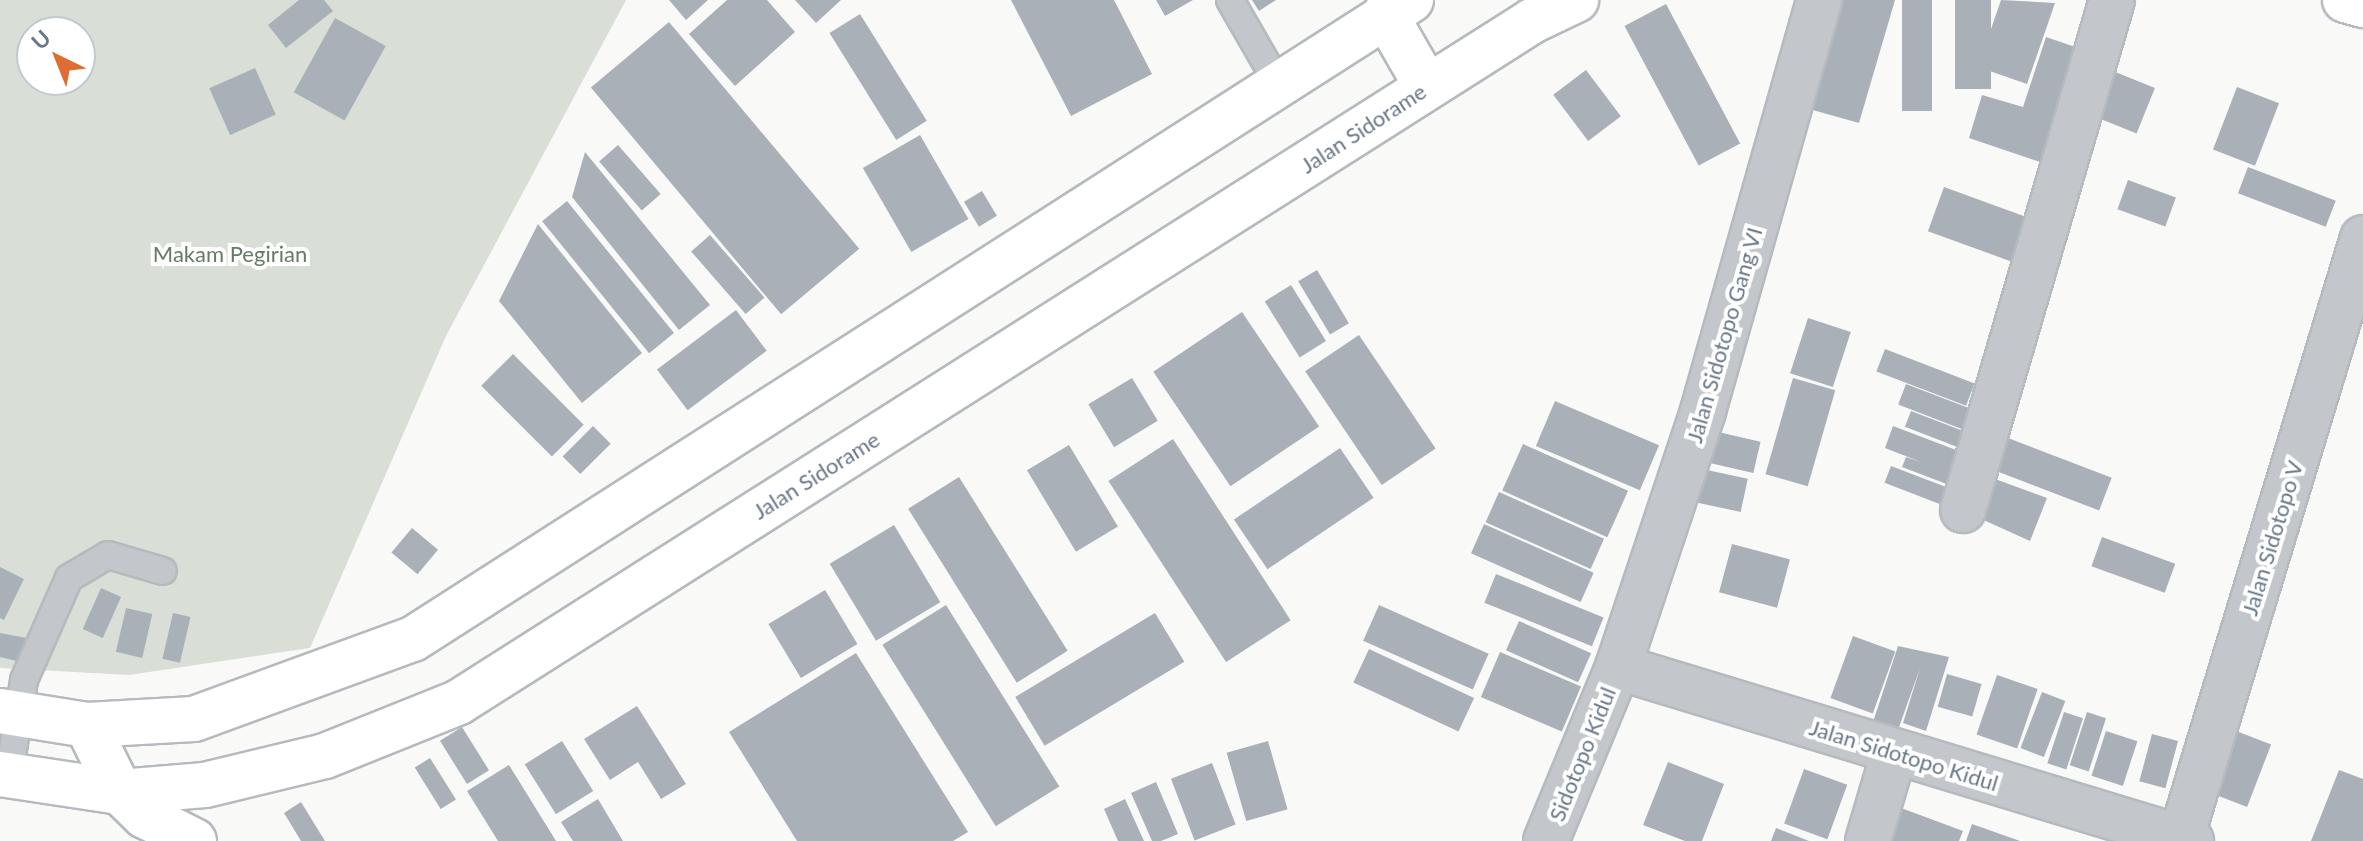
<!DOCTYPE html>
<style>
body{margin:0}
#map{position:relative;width:2363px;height:841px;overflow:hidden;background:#f9faf7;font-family:Lato,sans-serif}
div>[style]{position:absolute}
.green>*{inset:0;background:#d9ded7}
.building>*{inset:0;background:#a9b0b8;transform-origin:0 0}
.roads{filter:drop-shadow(2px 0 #b5babf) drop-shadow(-2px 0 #b5babf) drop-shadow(0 2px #b5babf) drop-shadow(0 -2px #b5babf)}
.lane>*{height:26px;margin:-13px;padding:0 13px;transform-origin:13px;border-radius:13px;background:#c3c6cb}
.street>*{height:44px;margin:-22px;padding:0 22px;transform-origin:22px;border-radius:22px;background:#c3c6cb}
.secondary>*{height:44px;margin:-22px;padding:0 22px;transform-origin:22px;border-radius:22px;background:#fff}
.highway>*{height:44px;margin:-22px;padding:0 22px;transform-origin:22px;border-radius:22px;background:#fff}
span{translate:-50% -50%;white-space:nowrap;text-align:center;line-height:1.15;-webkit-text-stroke:8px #fff;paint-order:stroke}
.street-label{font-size:22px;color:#697788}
.park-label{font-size:22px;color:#667a64}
.north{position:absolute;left:16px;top:16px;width:80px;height:80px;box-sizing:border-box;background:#fff;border:2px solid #c3c9cf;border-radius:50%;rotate:317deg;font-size:22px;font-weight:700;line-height:32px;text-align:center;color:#697788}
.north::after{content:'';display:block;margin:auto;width:28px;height:36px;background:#df6c32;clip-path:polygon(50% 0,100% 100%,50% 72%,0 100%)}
</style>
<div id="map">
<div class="green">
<i style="clip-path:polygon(evenodd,0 0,626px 0,446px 336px,310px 648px,129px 675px,0 668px,0 0,32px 32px,80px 32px,80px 80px,32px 80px,32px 32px)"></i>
</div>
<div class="building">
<i style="clip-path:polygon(299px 0,324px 0,333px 11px,286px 48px,268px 25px)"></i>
<i style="clip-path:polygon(669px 0,708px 0,686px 20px)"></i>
<i style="clip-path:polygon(727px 0,767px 0,795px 32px,735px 86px,689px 34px)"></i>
<i style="clip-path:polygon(795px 0,841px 0,816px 23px)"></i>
<i style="clip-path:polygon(1011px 0,1114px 0,1152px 74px,1071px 116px)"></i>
<i style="clip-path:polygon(1156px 0,1193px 0,1165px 16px)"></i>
<i style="clip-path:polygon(1252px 0,1276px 0,1259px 11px)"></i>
<i style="clip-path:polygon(1833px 0,1895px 0,1859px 123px,1802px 107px)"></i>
<i style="left:1902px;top:0;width:30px;height:111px"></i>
<i style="left:1955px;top:0;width:36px;height:89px"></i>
<i style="clip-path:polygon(2001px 0,2055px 3px,2027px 84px,1978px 67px)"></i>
<i style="left:1666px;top:4px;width:158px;height:47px;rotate:62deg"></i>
<i style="left:860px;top:14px;width:126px;height:36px;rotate:58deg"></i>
<i style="left:335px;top:18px;width:58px;height:85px;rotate:29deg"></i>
<i style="left:669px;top:22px;width:296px;height:102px;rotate:50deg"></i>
<i style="clip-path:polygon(2046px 37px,2090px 52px,2052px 166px,1969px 138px,1982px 95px,2023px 107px)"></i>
<i style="left:2103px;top:67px;width:56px;height:49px;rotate:22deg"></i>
<i style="left:255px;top:68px;width:51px;height:50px;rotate:66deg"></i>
<i style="left:1586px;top:70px;width:58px;height:41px;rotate:53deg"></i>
<i style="left:2237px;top:87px;width:45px;height:67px;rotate:21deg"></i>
<i style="left:920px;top:135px;width:97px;height:66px;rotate:60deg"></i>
<i style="left:618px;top:145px;width:65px;height:25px;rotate:49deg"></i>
<i style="clip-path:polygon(585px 152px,710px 305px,679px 330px,572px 197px)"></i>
<i style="left:2248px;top:167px;width:94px;height:28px;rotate:21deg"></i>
<i style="left:2128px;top:180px;width:51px;height:31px;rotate:20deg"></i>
<i style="left:1944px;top:187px;width:101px;height:47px;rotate:20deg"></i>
<i style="left:982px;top:191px;width:29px;height:21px;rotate:59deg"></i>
<i style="left:567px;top:201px;width:170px;height:32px;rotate:51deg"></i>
<i style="clip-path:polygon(538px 224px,642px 353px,582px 403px,499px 301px)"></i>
<i style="left:710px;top:235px;width:83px;height:25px;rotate:49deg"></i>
<i style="left:1317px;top:270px;width:62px;height:22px;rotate:59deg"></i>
<i style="left:1291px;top:285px;width:66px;height:31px;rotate:58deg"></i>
<i style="left:736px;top:310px;width:51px;height:99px;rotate:53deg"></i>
<i style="left:1242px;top:312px;width:138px;height:107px;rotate:56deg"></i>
<i style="left:1808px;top:318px;width:45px;height:58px;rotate:18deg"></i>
<i style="left:1359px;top:335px;width:137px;height:65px;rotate:56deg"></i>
<i style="left:1885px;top:349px;width:96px;height:24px;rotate:21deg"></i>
<i style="left:513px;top:354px;width:100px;height:45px;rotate:45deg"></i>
<i style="left:1132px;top:378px;width:50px;height:51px;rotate:59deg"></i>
<i style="left:1793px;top:378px;width:44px;height:100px;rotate:16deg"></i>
<i style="left:1906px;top:384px;width:77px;height:22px;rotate:21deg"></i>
<i style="left:1555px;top:401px;width:113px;height:49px;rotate:23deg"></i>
<i style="left:1911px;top:411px;width:70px;height:17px;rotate:21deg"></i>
<i style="left:593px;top:426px;width:25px;height:43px;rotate:45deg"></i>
<i style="clip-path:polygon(1893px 426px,1964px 453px,1957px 488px,1902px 467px,1906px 457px,1921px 462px,1885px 448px)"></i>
<i style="left:1705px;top:429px;width:57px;height:32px;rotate:13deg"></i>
<i style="left:1995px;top:433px;width:125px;height:35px;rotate:21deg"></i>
<i style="left:1173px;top:439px;width:216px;height:77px;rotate:57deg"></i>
<i style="left:1523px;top:444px;width:115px;height:51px;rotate:24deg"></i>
<i style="left:1069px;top:445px;width:95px;height:49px;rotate:59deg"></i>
<i style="left:1340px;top:448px;width:60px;height:128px;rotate:56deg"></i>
<i style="left:1891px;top:466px;width:68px;height:18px;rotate:21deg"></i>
<i style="left:1693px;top:467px;width:56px;height:34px;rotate:12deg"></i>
<i style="clip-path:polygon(1976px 472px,2047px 498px,2030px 541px,1968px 513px)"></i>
<i style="left:959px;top:477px;width:205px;height:60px;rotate:58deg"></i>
<i style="left:1499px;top:492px;width:115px;height:33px;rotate:24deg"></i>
<i style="left:1484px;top:524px;width:120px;height:32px;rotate:24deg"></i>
<i style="left:894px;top:525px;width:90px;height:75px;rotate:59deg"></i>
<i style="left:412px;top:528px;width:34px;height:32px;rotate:40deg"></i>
<i style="left:2102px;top:537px;width:78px;height:31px;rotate:20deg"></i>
<i style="left:1732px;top:544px;width:60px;height:50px;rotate:15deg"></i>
<i style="clip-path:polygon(0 567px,24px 579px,4px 620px,0 618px)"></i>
<i style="left:1496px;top:574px;width:116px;height:31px;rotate:22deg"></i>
<i style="left:101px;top:588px;width:22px;height:45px;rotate:24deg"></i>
<i style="left:825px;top:590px;width:63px;height:66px;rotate:59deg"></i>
<i style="left:946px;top:605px;width:214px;height:75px;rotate:58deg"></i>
<i style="left:1379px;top:605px;width:120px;height:39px;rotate:24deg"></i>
<i style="left:126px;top:608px;width:27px;height:45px;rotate:13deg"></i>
<i style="left:173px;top:613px;width:18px;height:47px;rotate:13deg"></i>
<i style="left:1155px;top:613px;width:57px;height:163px;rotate:59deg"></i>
<i style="left:1519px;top:621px;width:79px;height:32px;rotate:24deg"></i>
<i style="clip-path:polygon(0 633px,26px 638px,21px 662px,0 657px)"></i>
<i style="left:1853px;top:636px;width:45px;height:66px;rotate:20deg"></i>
<i style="clip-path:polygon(1898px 646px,1949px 657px,1926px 731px,1903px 723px,1920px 668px,1898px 730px,1873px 722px)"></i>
<i style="left:1369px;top:649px;width:116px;height:37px;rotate:25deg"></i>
<i style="left:1500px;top:652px;width:88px;height:49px;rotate:23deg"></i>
<i style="clip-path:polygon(856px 653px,968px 832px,953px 841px,797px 841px,729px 732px)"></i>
<i style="left:1947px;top:674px;width:36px;height:34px;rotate:16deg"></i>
<i style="left:1997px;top:675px;width:43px;height:63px;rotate:19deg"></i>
<i style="left:2042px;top:692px;width:25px;height:60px;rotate:21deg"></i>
<i style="clip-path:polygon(637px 706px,686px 784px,661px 799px,638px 762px,610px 780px,584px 739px)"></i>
<i style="left:2064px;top:712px;width:20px;height:54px;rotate:18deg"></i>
<i style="left:2087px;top:712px;width:20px;height:56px;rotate:18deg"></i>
<i style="left:462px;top:727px;width:51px;height:26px;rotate:58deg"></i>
<i style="left:2231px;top:729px;width:43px;height:67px;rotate:21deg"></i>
<i style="left:2106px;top:731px;width:33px;height:47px;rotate:18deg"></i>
<i style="left:2152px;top:734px;width:27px;height:49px;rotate:15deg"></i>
<i style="left:562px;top:741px;width:59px;height:44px;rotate:58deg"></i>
<i style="left:1268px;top:741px;width:71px;height:43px;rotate:74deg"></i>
<i style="left:430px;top:758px;width:49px;height:18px;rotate:58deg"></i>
<i style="clip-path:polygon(1668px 762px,1724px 784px,1702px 841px,1685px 841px,1643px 825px)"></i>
<i style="left:1212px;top:763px;width:66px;height:44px;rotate:69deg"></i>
<i style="clip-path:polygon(509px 765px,556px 841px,498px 841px,467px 791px)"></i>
<i style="left:1804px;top:769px;width:46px;height:58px;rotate:20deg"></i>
<i style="clip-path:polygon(2339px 770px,2363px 779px,2363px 841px,2311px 841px)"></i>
<i style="clip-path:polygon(1156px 782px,1178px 834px,1161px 841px,1152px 841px,1131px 793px)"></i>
<i style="clip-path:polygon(598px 799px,623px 841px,573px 841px,561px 822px)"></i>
<i style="clip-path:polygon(1125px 799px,1144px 841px,1118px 841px,1104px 809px)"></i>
<i style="clip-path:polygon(301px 802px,325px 841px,301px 841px,284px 813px)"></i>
<i style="clip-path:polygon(1893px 805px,1963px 831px,1959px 841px,1879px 841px)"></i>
<i style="clip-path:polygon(1972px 824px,2020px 841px,1966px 841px)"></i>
<i style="clip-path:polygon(1776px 828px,1809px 841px,1771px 841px)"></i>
</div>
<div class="roads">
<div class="lane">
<i style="left:1230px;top:0;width:96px;rotate:60deg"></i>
<i style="left:9px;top:775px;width:96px;rotate:-81deg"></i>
<i style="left:24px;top:680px;width:111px;rotate:-66.2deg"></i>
<i style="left:69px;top:578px;width:45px;rotate:-30.5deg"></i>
<i style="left:108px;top:555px;width:57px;rotate:16.2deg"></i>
</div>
<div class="street">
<i style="left:1963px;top:510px;width:531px;rotate:-73.71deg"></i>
<i style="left:1618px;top:667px;width:599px;rotate:16.89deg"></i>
<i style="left:1546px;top:841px;width:188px;rotate:-67.5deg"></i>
<i style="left:1618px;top:667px;width:270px;rotate:-71.6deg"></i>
<i style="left:1703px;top:411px;width:427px;rotate:-74.2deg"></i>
<i style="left:1868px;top:841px;width:92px;rotate:-73.5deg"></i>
<i style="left:2180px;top:841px;width:630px;rotate:-73.12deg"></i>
</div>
<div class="secondary">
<i style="left:87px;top:725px;width:75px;rotate:63.8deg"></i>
<i style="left:120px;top:792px;width:35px;rotate:44deg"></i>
<i style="left:145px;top:816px;width:55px;rotate:27deg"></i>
</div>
<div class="highway">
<i style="left:2345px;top:0;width:19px;rotate:16deg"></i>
<i style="left:1385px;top:14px;width:84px;rotate:60.1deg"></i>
<i style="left:0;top:711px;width:88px;rotate:9.1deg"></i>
<i style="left:87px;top:725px;width:107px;rotate:-3.2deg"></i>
<i style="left:194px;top:719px;width:233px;rotate:-20.1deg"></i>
<i style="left:413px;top:639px;width:1185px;rotate:-32.63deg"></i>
<i style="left:0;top:774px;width:121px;rotate:8.5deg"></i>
<i style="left:120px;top:792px;width:85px;rotate:-4.7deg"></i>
<i style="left:205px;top:785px;width:123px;rotate:-13.6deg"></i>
<i style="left:325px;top:756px;width:144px;rotate:-21.9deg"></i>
<i style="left:459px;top:702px;width:1271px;rotate:-32.4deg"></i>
<i style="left:1532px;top:21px;width:49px;rotate:-25.5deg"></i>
</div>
</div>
<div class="street-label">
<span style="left:1363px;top:128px;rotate:-33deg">Jalan Sidorame</span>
<span style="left:1724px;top:335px;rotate:-74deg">Jalan Sidotopo Gang VI</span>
<span style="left:816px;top:475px;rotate:-32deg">Jalan Sidorame</span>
<span style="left:2272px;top:538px;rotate:-73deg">Jalan Sidotopo V</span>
<span style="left:1582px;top:754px;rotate:-68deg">Sidotopo Kidul</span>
<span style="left:1904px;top:755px;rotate:17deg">Jalan Sidotopo Kidul</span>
</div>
<div class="park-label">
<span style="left:230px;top:254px">Makam Pegirian</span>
</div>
<div class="north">U</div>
</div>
